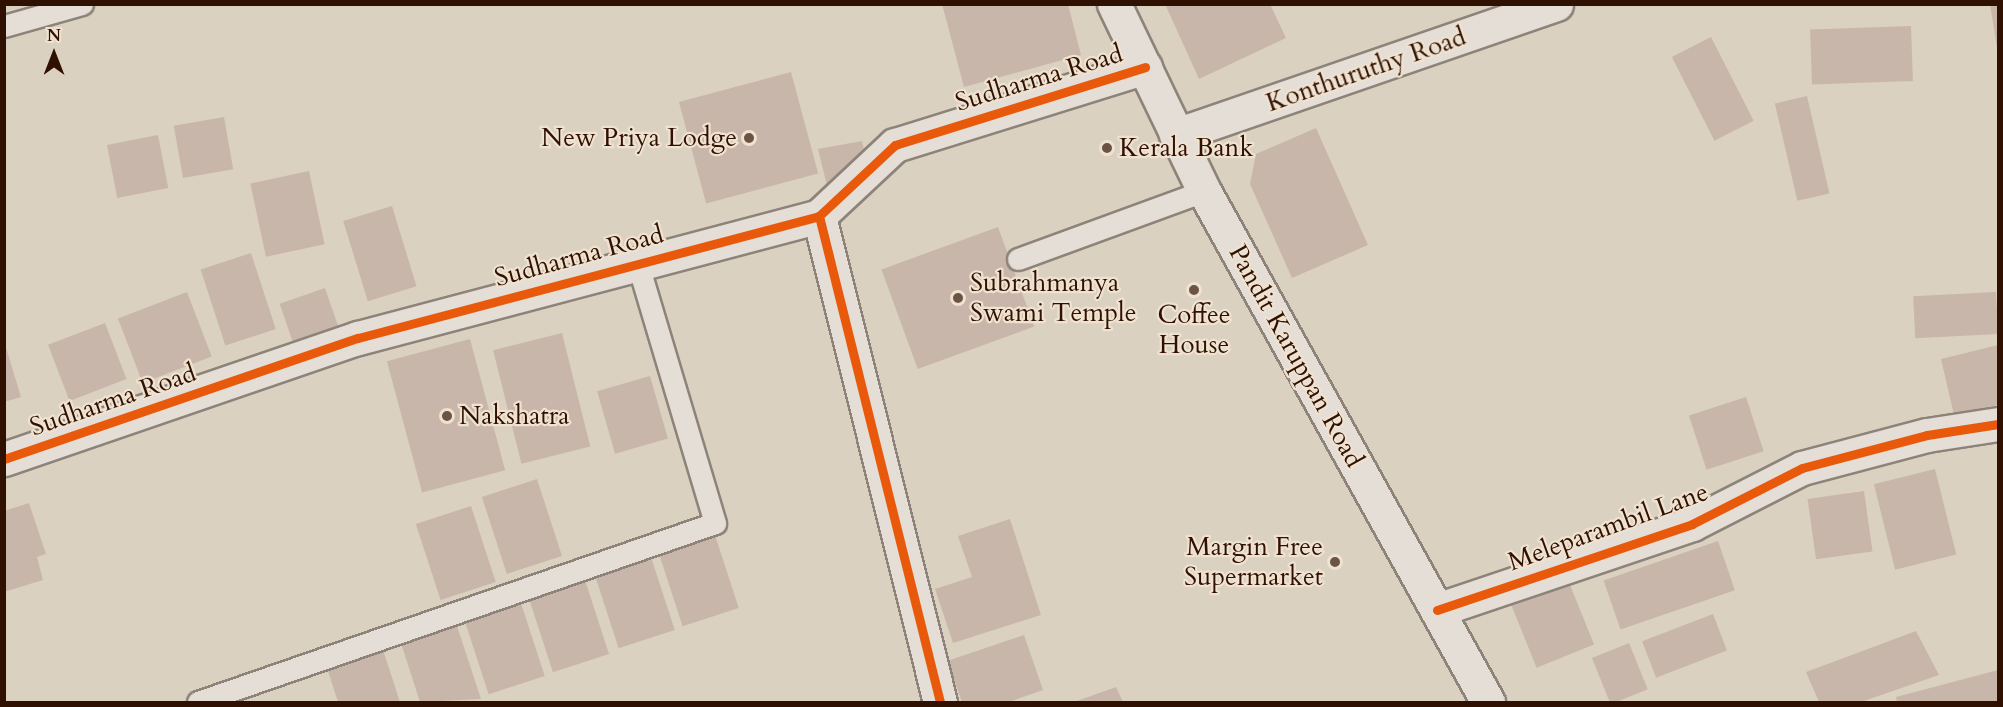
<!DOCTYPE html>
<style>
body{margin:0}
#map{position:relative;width:2003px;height:707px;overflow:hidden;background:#dbd1c1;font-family:Cardo,serif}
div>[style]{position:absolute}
.building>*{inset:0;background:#c9b6aa;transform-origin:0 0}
.roads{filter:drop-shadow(2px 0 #8d8379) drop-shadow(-2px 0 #8d8379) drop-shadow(0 2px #8d8379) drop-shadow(0 -2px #8d8379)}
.lane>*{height:21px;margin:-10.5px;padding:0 10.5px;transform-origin:10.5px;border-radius:10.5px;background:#e4ded6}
.street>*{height:33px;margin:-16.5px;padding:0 16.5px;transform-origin:16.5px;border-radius:16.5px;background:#e4ded6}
.secondary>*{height:33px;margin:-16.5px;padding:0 16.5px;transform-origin:16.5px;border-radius:16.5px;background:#e4ded6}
.cycleway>*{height:9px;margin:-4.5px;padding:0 4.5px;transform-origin:4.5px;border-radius:4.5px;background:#e8590c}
.dots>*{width:16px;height:16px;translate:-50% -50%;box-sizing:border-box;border:3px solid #efe2d0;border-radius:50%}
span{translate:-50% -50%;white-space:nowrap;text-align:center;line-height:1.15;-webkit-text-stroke:4.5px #efe2d0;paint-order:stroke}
.street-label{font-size:26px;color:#301001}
.poi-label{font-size:26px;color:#301001}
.right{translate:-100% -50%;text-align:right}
.left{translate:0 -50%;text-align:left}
.frame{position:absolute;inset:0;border:6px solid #301001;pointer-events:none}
.north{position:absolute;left:24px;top:24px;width:60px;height:60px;-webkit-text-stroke:4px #efe2d0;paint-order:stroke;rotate:0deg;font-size:16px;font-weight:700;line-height:24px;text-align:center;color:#301001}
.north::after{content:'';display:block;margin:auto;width:21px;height:27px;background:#301001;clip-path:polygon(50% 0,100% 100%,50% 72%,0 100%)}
</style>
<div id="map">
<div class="building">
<i style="clip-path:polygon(942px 4px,1068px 4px,1081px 55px,964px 87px)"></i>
<i style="clip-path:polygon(1165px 4px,1270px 4px,1286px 38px,1199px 79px)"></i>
<i style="clip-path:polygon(1990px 4px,1998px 4px,1998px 48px,1997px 48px)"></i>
<i style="left:1911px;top:26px;width:55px;height:101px;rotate:88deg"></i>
<i style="left:1711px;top:37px;width:94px;height:44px;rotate:63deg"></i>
<i style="left:791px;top:72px;width:105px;height:116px;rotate:75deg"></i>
<i style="left:1807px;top:96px;width:100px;height:33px;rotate:77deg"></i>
<i style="left:224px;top:117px;width:53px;height:51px;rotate:80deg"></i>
<i style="clip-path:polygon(1316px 128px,1368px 245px,1292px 278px,1250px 184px,1256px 154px)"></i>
<i style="left:158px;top:135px;width:54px;height:52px;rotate:79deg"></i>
<i style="clip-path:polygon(862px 141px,865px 154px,827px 186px,818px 149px)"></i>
<i style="left:309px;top:171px;width:75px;height:60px;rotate:78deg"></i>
<i style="left:392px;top:206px;width:84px;height:51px;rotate:73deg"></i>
<i style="left:998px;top:227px;width:106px;height:124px;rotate:70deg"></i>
<i style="left:251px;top:253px;width:80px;height:53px;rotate:72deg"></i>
<i style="left:325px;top:288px;width:43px;height:48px;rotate:71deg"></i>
<i style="left:187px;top:292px;width:69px;height:74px;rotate:69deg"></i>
<i style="left:1996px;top:292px;width:42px;height:83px;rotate:87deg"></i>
<i style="left:105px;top:323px;width:60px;height:61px;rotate:69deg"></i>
<i style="left:562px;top:333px;width:117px;height:71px;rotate:76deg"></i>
<i style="left:470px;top:339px;width:136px;height:86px;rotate:75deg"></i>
<i style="clip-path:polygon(4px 341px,21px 397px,4px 402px)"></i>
<i style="clip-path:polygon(1998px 345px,1998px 405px,1954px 415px,1941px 359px)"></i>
<i style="left:650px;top:376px;width:65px;height:55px;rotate:74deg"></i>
<i style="left:1746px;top:397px;width:57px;height:60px;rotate:72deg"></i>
<i style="left:1935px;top:469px;width:88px;height:63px;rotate:76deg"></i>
<i style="left:537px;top:479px;width:81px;height:58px;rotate:72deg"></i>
<i style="left:1864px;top:491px;width:61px;height:57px;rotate:82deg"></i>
<i style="clip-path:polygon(29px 503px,46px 554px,37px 557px,43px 580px,4px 592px,4px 511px)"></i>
<i style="left:471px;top:506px;width:80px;height:58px;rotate:72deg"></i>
<i style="clip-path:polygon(1010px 519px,1041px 615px,953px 643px,935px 589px,972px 577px,958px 536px)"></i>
<i style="left:714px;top:532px;width:80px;height:59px;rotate:72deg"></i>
<i style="left:1718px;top:541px;width:52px;height:121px;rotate:71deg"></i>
<i style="left:650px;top:554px;width:80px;height:59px;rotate:72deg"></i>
<i style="left:1566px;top:575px;width:75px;height:62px;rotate:68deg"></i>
<i style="left:584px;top:577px;width:81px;height:59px;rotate:72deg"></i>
<i style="left:520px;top:600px;width:80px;height:59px;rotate:72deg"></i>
<i style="left:1713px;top:614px;width:39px;height:76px;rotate:69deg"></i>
<i style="clip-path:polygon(456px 623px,481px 699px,420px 702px,400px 640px)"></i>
<i style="clip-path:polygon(1916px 631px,1939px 675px,1861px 702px,1819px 702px,1806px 672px)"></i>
<i style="clip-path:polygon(1024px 635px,1043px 690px,1009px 702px,962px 702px,947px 661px)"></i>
<i style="left:1629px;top:643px;width:50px;height:40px;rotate:68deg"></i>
<i style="clip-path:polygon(383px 650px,400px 702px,338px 702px,327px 668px)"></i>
<i style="clip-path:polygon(1998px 670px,1998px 702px,1897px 702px,1896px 697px)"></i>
<i style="clip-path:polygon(1116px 687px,1123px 702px,1074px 702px)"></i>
</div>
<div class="roads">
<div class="lane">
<i style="left:4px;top:26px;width:81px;rotate:-15.8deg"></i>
<i style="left:1018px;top:259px;width:198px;rotate:-20.1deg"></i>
<i style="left:198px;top:702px;width:547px;rotate:-19.1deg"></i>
<i style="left:715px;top:523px;width:273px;rotate:-106.6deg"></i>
</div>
<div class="street">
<i style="left:1176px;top:135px;width:402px;rotate:-19deg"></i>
<i style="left:819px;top:216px;width:501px;rotate:76.02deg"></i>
<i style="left:4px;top:459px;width:374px;rotate:-18.9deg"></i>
<i style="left:358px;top:338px;width:477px;rotate:-14.8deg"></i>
<i style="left:819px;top:216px;width:104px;rotate:-43.1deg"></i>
<i style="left:895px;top:145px;width:262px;rotate:-17.3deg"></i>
<i style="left:1437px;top:610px;width:269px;rotate:-18.6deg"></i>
<i style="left:1692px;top:524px;width:123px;rotate:-27deg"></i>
<i style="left:1802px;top:468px;width:129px;rotate:-14.8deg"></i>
<i style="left:1927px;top:435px;width:72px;rotate:-8.8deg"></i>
</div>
<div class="secondary">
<i style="left:1114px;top:4px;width:208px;rotate:64.3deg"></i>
<i style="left:1204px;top:191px;width:585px;rotate:60.94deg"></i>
</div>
</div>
<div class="cycleway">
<i style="left:819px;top:216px;width:501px;rotate:76.02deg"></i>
<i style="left:4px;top:459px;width:374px;rotate:-18.9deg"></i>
<i style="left:358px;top:338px;width:477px;rotate:-14.8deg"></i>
<i style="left:819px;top:216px;width:104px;rotate:-43.1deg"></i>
<i style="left:895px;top:145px;width:262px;rotate:-17.3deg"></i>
<i style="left:1437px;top:610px;width:269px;rotate:-18.6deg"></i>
<i style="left:1692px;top:524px;width:123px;rotate:-27deg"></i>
<i style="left:1802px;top:468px;width:129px;rotate:-14.8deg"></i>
<i style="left:1927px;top:435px;width:72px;rotate:-8.8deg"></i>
</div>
<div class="dots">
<i style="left:749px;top:138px;background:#6c5444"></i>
<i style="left:1107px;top:148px;background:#6c5444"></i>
<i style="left:1194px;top:290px;background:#6c5444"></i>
<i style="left:958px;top:298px;background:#6c5444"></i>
<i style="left:447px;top:416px;background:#6c5444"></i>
<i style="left:1335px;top:562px;background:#6c5444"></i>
</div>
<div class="street-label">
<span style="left:1366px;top:70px;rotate:-19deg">Konthuruthy Road</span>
<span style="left:1039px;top:78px;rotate:-17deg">Sudharma Road</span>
<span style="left:579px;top:256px;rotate:-15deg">Sudharma Road</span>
<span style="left:1296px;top:356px;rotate:61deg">Pandit Karuppan Road</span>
<span style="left:113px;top:400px;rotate:-19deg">Sudharma Road</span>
<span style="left:1608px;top:527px;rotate:-20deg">Meleparambil Lane</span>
</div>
<div class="poi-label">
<span class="right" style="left:737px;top:138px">New Priya Lodge</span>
<span class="left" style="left:1119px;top:148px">Kerala Bank</span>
<span class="left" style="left:970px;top:298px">Subrahmanya<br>Swami Temple</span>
<span style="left:1194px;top:330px">Coffee<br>House</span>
<span class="left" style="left:459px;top:416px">Nakshatra</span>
<span class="right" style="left:1323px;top:562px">Margin Free<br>Supermarket</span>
</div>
<div class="frame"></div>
<div class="north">N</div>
</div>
